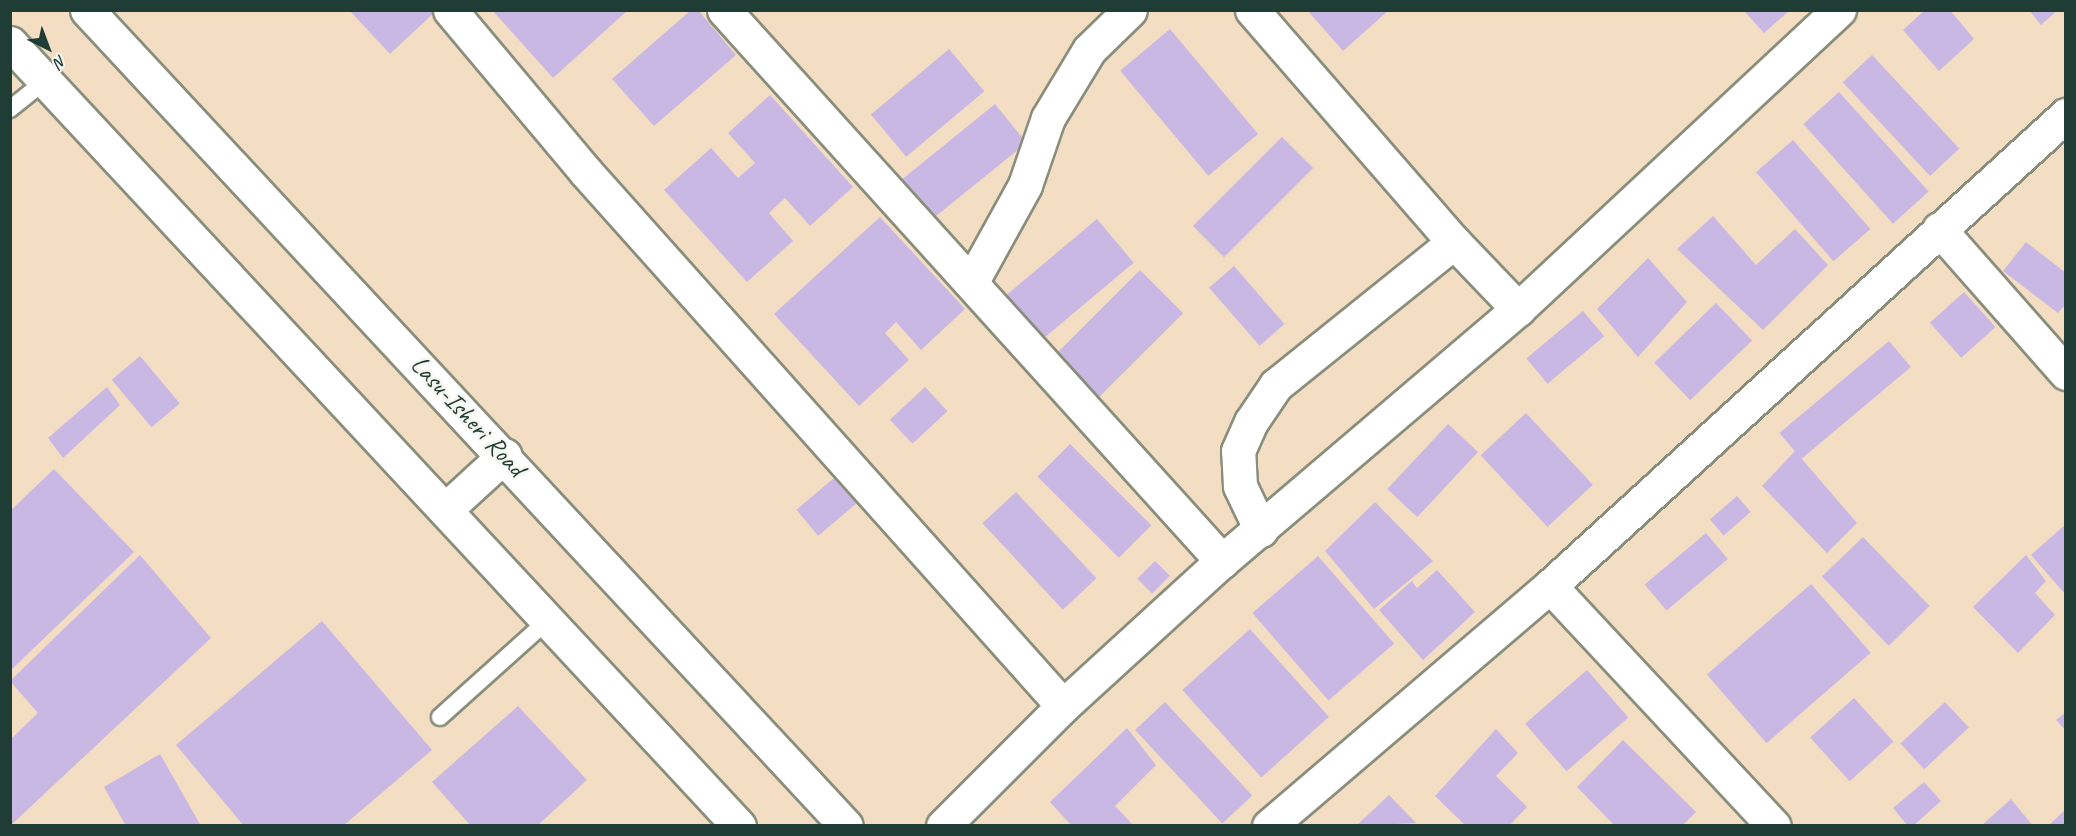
<!DOCTYPE html>
<style>
body{margin:0}
#map{position:relative;width:2076px;height:836px;overflow:hidden;background:#f3dec3;font-family:Caveat,sans-serif}
div>[style]{position:absolute}
.building>*{inset:0;background:#cab8e4;transform-origin:0 0}
.roads{filter:drop-shadow(2px 0 #898e7c) drop-shadow(-2px 0 #898e7c) drop-shadow(0 2px #898e7c) drop-shadow(0 -2px #898e7c)}
.lane>*{height:16px;margin:-8px;padding:0 8px;transform-origin:8px;border-radius:8px;background:#fff}
.street>*{height:33px;margin:-16.5px;padding:0 16.5px;transform-origin:16.5px;border-radius:16.5px;background:#fff}
.primary>*{height:33px;margin:-16.5px;padding:0 16.5px;transform-origin:16.5px;border-radius:16.5px;background:#fff}
span{translate:-50% -50%;white-space:nowrap;text-align:center;line-height:1.15;-webkit-text-stroke:5px #f6f6f2;paint-order:stroke}
.street-label{font-size:26px;color:#1f3d34}
.frame{position:absolute;inset:0;border:12px solid #1f3d34;pointer-events:none}
.north{position:absolute;left:18px;top:18px;width:60px;height:60px;-webkit-text-stroke:4px #f6f6f2;paint-order:stroke;rotate:138deg;font-size:16px;font-weight:700;line-height:24px;text-align:center;color:#1f3d34}
.north::after{content:'';display:block;margin:auto;width:21px;height:27px;background:#1f3d34;clip-path:polygon(50% 0,100% 100%,50% 72%,0 100%)}
</style>
<div id="map">
<div class="building">
<i style="clip-path:polygon(349px 10px,437px 10px,390px 54px)"></i>
<i style="clip-path:polygon(492px 10px,628px 10px,553px 78px)"></i>
<i style="clip-path:polygon(691px 10px,698px 10px,736px 55px,654px 126px,612px 79px)"></i>
<i style="clip-path:polygon(1307px 10px,1389px 10px,1343px 51px)"></i>
<i style="clip-path:polygon(1743px 10px,1790px 10px,1764px 33px)"></i>
<i style="clip-path:polygon(1925px 10px,1950px 10px,1974px 39px,1939px 71px,1903px 30px)"></i>
<i style="clip-path:polygon(2029px 10px,2058px 10px,2041px 25px)"></i>
<i style="left:1170px;top:29px;width:137px;height:65px;rotate:50deg"></i>
<i style="left:949px;top:49px;width:55px;height:102px;rotate:50deg"></i>
<i style="left:1872px;top:55px;width:128px;height:40px;rotate:47deg"></i>
<i style="left:1839px;top:92px;width:134px;height:48px;rotate:48deg"></i>
<i style="clip-path:polygon(770px 95px,853px 187px,810px 226px,785px 198px,769px 213px,793px 241px,747px 282px,664px 190px,711px 148px,738px 178px,755px 163px,728px 133px)"></i>
<i style="left:995px;top:104px;width:50px;height:125px;rotate:51deg"></i>
<i style="left:1282px;top:137px;width:44px;height:126px;rotate:45deg"></i>
<i style="left:1793px;top:140px;width:118px;height:49px;rotate:49deg"></i>
<i style="clip-path:polygon(1713px 216px,1756px 265px,1795px 229px,1828px 265px,1763px 330px,1677px 249px)"></i>
<i style="clip-path:polygon(880px 217px,965px 309px,921px 350px,896px 322px,885px 333px,909px 360px,859px 406px,774px 314px)"></i>
<i style="left:1097px;top:219px;width:57px;height:121px;rotate:50deg"></i>
<i style="clip-path:polygon(2026px 242px,2066px 273px,2066px 304px,2058px 313px,2003px 271px)"></i>
<i style="clip-path:polygon(1648px 258px,1687px 302px,1638px 357px,1597px 309px)"></i>
<i style="left:1234px;top:266px;width:77px;height:33px;rotate:49deg"></i>
<i style="left:1140px;top:270px;width:61px;height:123px;rotate:45deg"></i>
<i style="left:1964px;top:292px;width:47px;height:46px;rotate:48deg"></i>
<i style="left:1716px;top:303px;width:52px;height:86px;rotate:46deg"></i>
<i style="left:1583px;top:311px;width:33px;height:74px;rotate:50deg"></i>
<i style="left:1889px;top:341px;width:34px;height:143px;rotate:50deg"></i>
<i style="left:140px;top:356px;width:62px;height:37px;rotate:50deg"></i>
<i style="clip-path:polygon(107px 387px,120px 405px,63px 458px,48px 438px)"></i>
<i style="left:925px;top:387px;width:33px;height:48px;rotate:47deg"></i>
<i style="left:1526px;top:413px;width:98px;height:62px;rotate:47deg"></i>
<i style="left:1448px;top:424px;width:41px;height:89px;rotate:43deg"></i>
<i style="left:1070px;top:444px;width:115px;height:46px;rotate:45deg"></i>
<i style="clip-path:polygon(1795px 451px,1857px 523px,1827px 553px,1762px 486px)"></i>
<i style="clip-path:polygon(54px 469px,134px 552px,10px 671px,10px 511px)"></i>
<i style="left:840px;top:473px;width:34px;height:57px;rotate:50deg"></i>
<i style="left:1016px;top:492px;width:118px;height:46px;rotate:47deg"></i>
<i style="left:1737px;top:496px;width:21px;height:36px;rotate:49deg"></i>
<i style="clip-path:polygon(1375px 502px,1433px 561px,1374px 609px,1325px 551px)"></i>
<i style="clip-path:polygon(2066px 524px,2066px 595px,2031px 555px)"></i>
<i style="left:1706px;top:533px;width:34px;height:80px;rotate:50deg"></i>
<i style="left:1863px;top:537px;width:96px;height:57px;rotate:46deg"></i>
<i style="clip-path:polygon(140px 555px,211px 638px,10px 826px,10px 740px,38px 713px,10px 681px)"></i>
<i style="clip-path:polygon(2026px 555px,2046px 581px,2035px 593px,2055px 615px,2018px 653px,1973px 607px)"></i>
<i style="left:1318px;top:556px;width:116px;height:87px;rotate:49deg"></i>
<i style="left:1155px;top:561px;width:21px;height:25px;rotate:45deg"></i>
<i style="clip-path:polygon(1437px 570px,1475px 612px,1423px 660px,1379px 610px,1412px 581px,1417px 588px)"></i>
<i style="left:1811px;top:584px;width:91px;height:138px;rotate:49deg"></i>
<i style="clip-path:polygon(322px 621px,432px 750px,343px 826px,244px 826px,176px 745px)"></i>
<i style="left:1250px;top:629px;width:118px;height:91px;rotate:48deg"></i>
<i style="left:1587px;top:670px;width:63px;height:82px;rotate:49deg"></i>
<i style="left:1854px;top:698px;width:59px;height:59px;rotate:48deg"></i>
<i style="left:1165px;top:702px;width:128px;height:41px;rotate:47deg"></i>
<i style="left:1945px;top:702px;width:35px;height:61px;rotate:47deg"></i>
<i style="clip-path:polygon(518px 706px,587px 780px,537px 826px,471px 826px,432px 782px)"></i>
<i style="clip-path:polygon(2066px 712px,2066px 731px,2056px 720px)"></i>
<i style="clip-path:polygon(1127px 728px,1156px 765px,1115px 806px,1134px 826px,1072px 826px,1050px 802px)"></i>
<i style="clip-path:polygon(1496px 729px,1518px 753px,1496px 776px,1527px 807px,1509px 826px,1466px 826px,1435px 796px)"></i>
<i style="clip-path:polygon(1623px 740px,1696px 812px,1682px 826px,1615px 826px,1577px 787px)"></i>
<i style="clip-path:polygon(160px 754px,201px 826px,126px 826px,104px 787px)"></i>
<i style="clip-path:polygon(1924px 782px,1941px 801px,1913px 826px,1908px 826px,1893px 808px)"></i>
<i style="clip-path:polygon(1389px 795px,1416px 823px,1356px 826px)"></i>
<i style="clip-path:polygon(2011px 799px,2033px 826px,1981px 826px)"></i>
<i style="clip-path:polygon(2066px 809px,2066px 826px,2048px 826px)"></i>
</div>
<div class="roads">
<div class="lane">
<i style="left:10px;top:109px;width:45px;rotate:-38.7deg"></i>
<i style="left:440px;top:717px;width:145px;rotate:-41.9deg"></i>
</div>
<div class="street">
<i style="left:450px;top:10px;width:210px;rotate:50deg"></i>
<i style="left:585px;top:171px;width:717px;rotate:48.22deg"></i>
<i style="left:724px;top:10px;width:743px;rotate:47.89deg"></i>
<i style="left:1252px;top:10px;width:308px;rotate:49deg"></i>
<i style="left:1454px;top:242px;width:93px;rotate:46.3deg"></i>
<i style="left:1939px;top:229px;width:192px;rotate:48.6deg"></i>
<i style="left:971px;top:283px;width:112px;rotate:-61.1deg"></i>
<i style="left:1025px;top:185px;width:71px;rotate:-71.1deg"></i>
<i style="left:1048px;top:118px;width:79px;rotate:-58.9deg"></i>
<i style="left:1089px;top:50px;width:57px;rotate:-44.3deg"></i>
<i style="left:1261px;top:530px;width:49px;rotate:-115.5deg"></i>
<i style="left:1240px;top:486px;width:35px;rotate:-93deg"></i>
<i style="left:1238px;top:451px;width:32px;rotate:-66deg"></i>
<i style="left:1251px;top:422px;width:45px;rotate:-56deg"></i>
<i style="left:1276px;top:385px;width:228px;rotate:-38.8deg"></i>
<i style="left:1550px;top:586px;width:328px;rotate:47deg"></i>
<i style="left:943px;top:826px;width:170px;rotate:-45deg"></i>
<i style="left:1063px;top:706px;width:215px;rotate:-42.4deg"></i>
<i style="left:1222px;top:561px;width:389px;rotate:-40.4deg"></i>
<i style="left:1518px;top:309px;width:439px;rotate:-43deg"></i>
<i style="left:1269px;top:826px;width:370px;rotate:-40.5deg"></i>
<i style="left:1550px;top:586px;width:699px;rotate:-42.39deg"></i>
</div>
<div class="primary">
<i style="left:87px;top:10px;width:1114px;rotate:47.07deg"></i>
<i style="left:10px;top:43px;width:1070px;rotate:47.05deg"></i>
<i style="left:445px;top:510px;width:81px;rotate:-42.5deg"></i>
</div>
</div>
<div class="street-label">
<span style="left:468px;top:416px;rotate:47deg">Lasu-Isheri Road</span>
</div>
<div class="frame"></div>
<div class="north">N</div>
</div>
